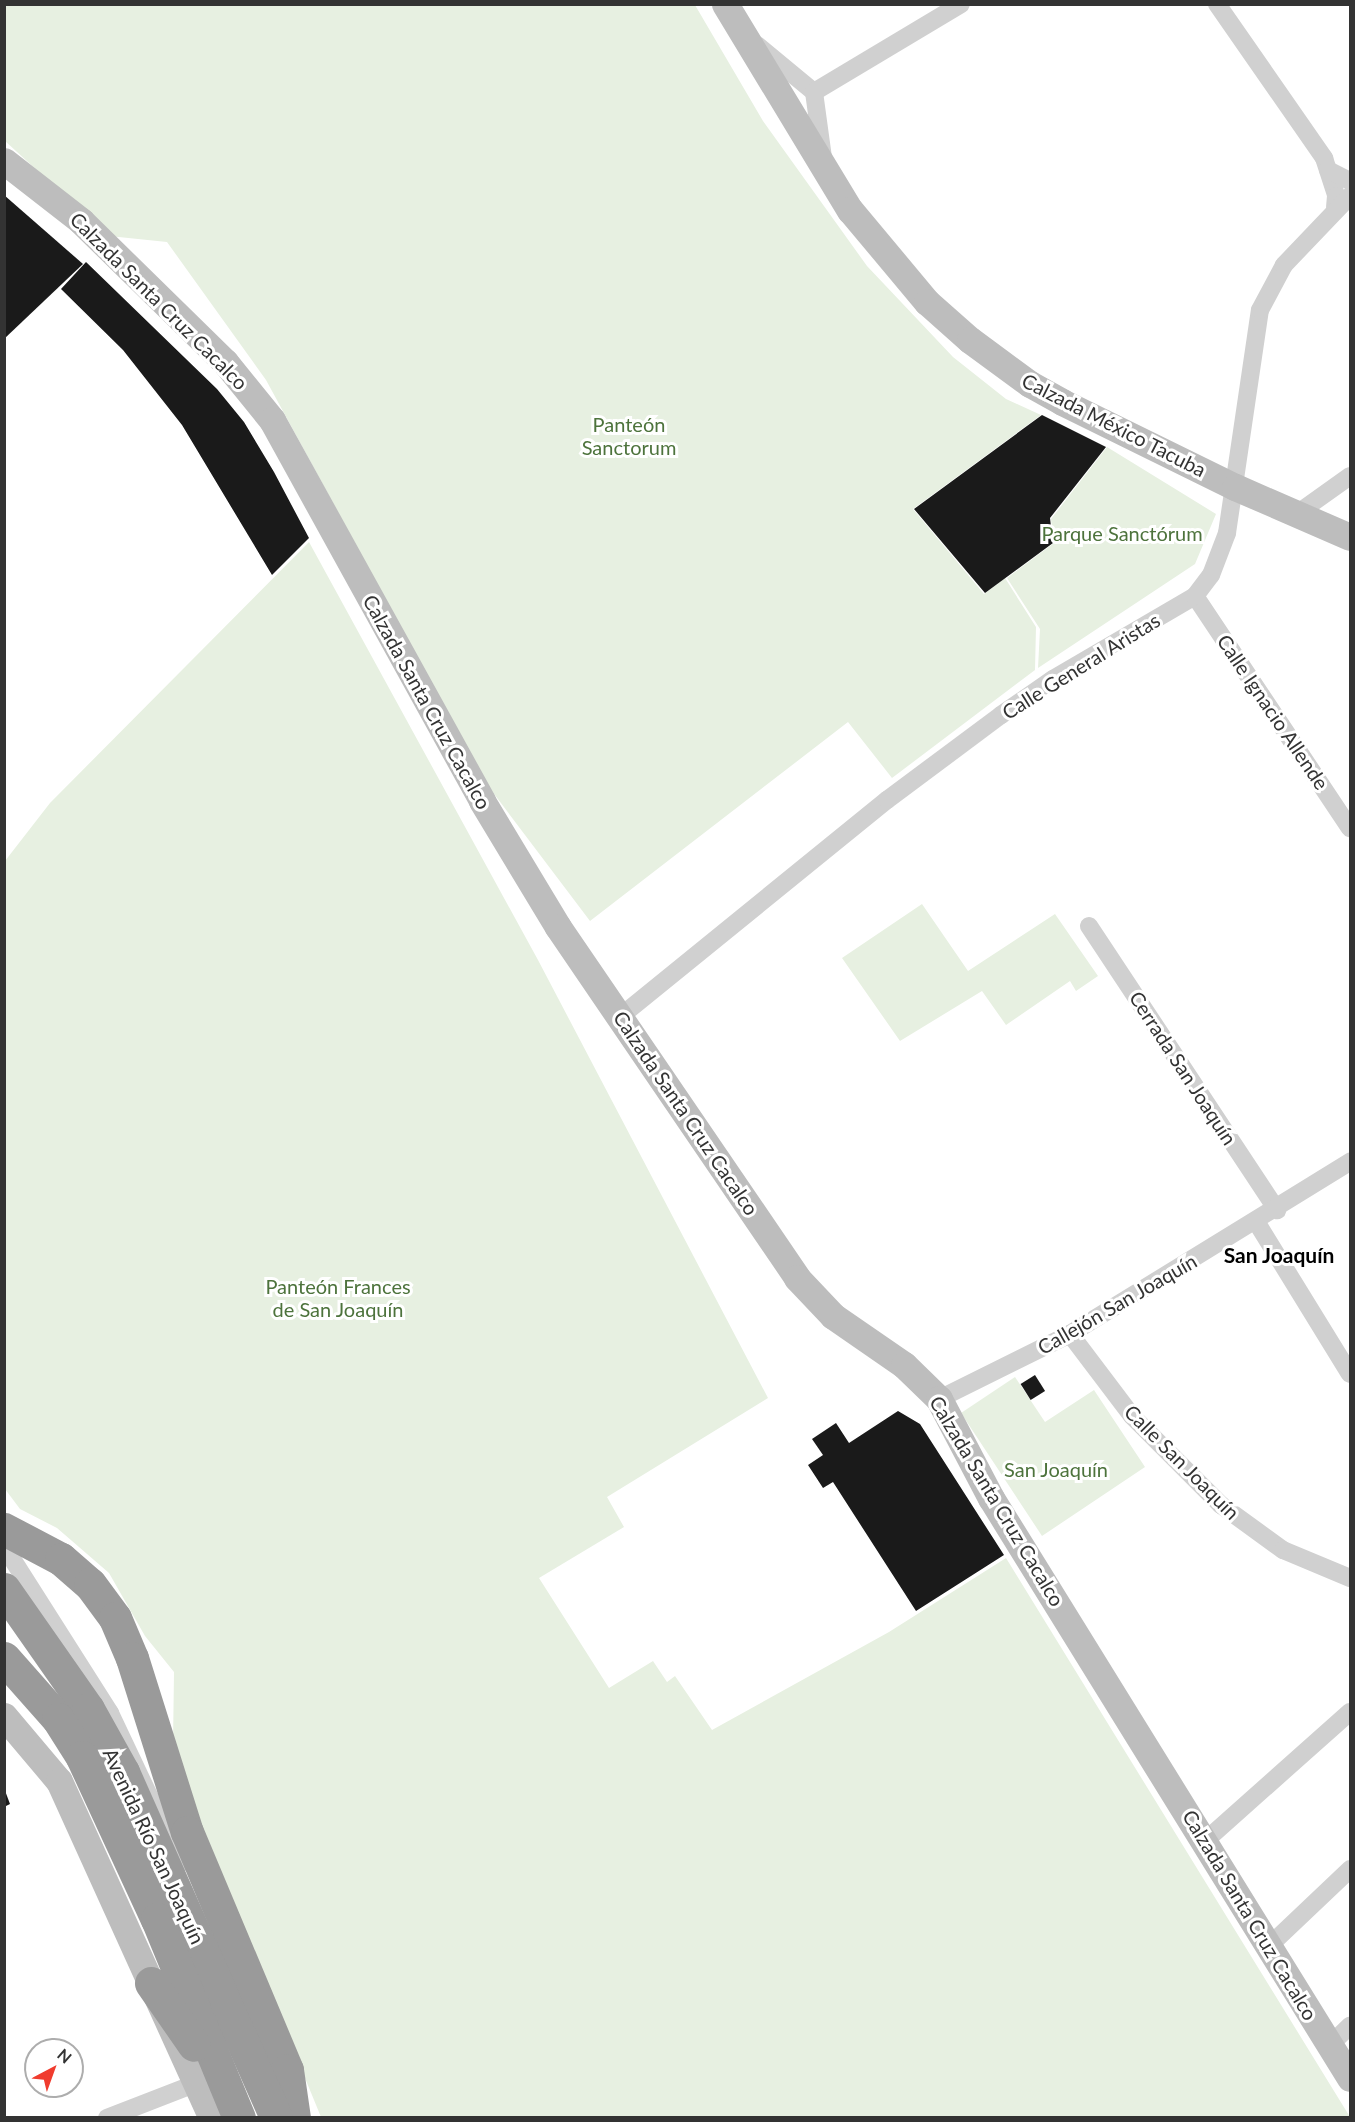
<!DOCTYPE html>
<meta charset="utf-8">
<style>
body{margin:0}
#map{position:relative;width:1355px;height:2122px;overflow:hidden;background:#fff;font-family:Lato,sans-serif}
div>[style]{position:absolute}
.green>*{inset:0;background:#e7f0e1}
.building>*{inset:0;background:#1a1a1a;transform-origin:0 0}
.street>*{height:18px;margin:-9px;padding:0 9px;transform-origin:9px;border-radius:9px;background:#d0d0d0}
.secondary>*{height:27px;margin:-13.5px;padding:0 13.5px;transform-origin:13.5px;border-radius:13.5px;background:#bdbdbd}
.highway>*{height:33px;margin:-16.5px;padding:0 16.5px;transform-origin:16.5px;border-radius:16.5px;background:#9a9a9a}
span{translate:-50% -50%;white-space:nowrap;text-align:center;line-height:1.15;-webkit-text-stroke:6px #fff;paint-order:stroke}
.street-label{font-size:20px;color:#333}
.park-label{font-size:20px;color:#4d733c}
.neighbourhood-label{font-size:21px;color:#000;font-weight:700}
.frame{position:absolute;inset:0;border:6px solid #333;pointer-events:none}
.north{position:absolute;left:24px;top:2038px;width:60px;height:60px;box-sizing:border-box;background:#fff;border:2px solid #adadad;border-radius:50%;rotate:41deg;font-size:16px;font-weight:700;line-height:24px;text-align:center;color:#333}
.north::after{content:'';display:block;margin:auto;width:21px;height:27px;background:#f03c2e;clip-path:polygon(50% 0,100% 100%,50% 72%,0 100%)}
</style>
<div id="map">
<div class="green">
<i style="clip-path:polygon(5px 5px,695px 5px,763px 121px,867px 266px,953px 357px,1006px 399px,1041px 415px,913px 509px,984px 594px,1005px 578px,1036px 627px,1035px 670px,892px 778px,848px 722px,590px 921px,485px 782px,266px 380px,167px 242px,109px 236px,5px 141px)"></i>
<i style="clip-path:polygon(1107px 447px,1216px 514px,1195px 564px,1038px 668px,1040px 629px,1007px 578px,1054px 543px,1051px 519px)"></i>
<i style="clip-path:polygon(309px 542px,538px 960px,768px 1398px,607px 1497px,624px 1527px,539px 1578px,609px 1688px,653px 1661px,667px 1682px,675px 1676px,712px 1730px,889px 1632px,1006px 1558px,1350px 2117px,321px 2117px,201px 1825px,173px 1743px,174px 1672px,145px 1636px,109px 1573px,57px 1528px,20px 1509px,5px 1489px,5px 861px,50px 803px)"></i>
<i style="clip-path:polygon(922px 904px,968px 971px,1055px 914px,1098px 976px,1076px 991px,1070px 981px,1006px 1025px,982px 991px,900px 1041px,842px 958px)"></i>
<i style="clip-path:polygon(1015px 1377px,1045px 1422px,1094px 1390px,1145px 1467px,1042px 1536px,961px 1413px)"></i>
</div>
<div class="building">
<i style="clip-path:polygon(4px 195px,83px 264px,4px 339px)"></i>
<i style="clip-path:polygon(86px 262px,217px 389px,244px 422px,274px 472px,309px 538px,272px 575px,182px 425px,123px 350px,61px 289px)"></i>
<i style="clip-path:polygon(1042px 415px,1106px 447px,1050px 518px,1053px 543px,985px 593px,914px 509px)"></i>
<i style="left:1035px;top:1375px;width:19px;height:17px;rotate:58deg"></i>
<i style="clip-path:polygon(898px 1411px,920px 1424px,1004px 1555px,916px 1611px,833px 1482px,823px 1488px,808px 1465px,823px 1455px,812px 1439px,836px 1423px,849px 1443px)"></i>
<i style="clip-path:polygon(4px 1788px,10px 1804px,4px 1807px)"></i>
</div>
<div class="street">
<i style="left:1217px;top:4px;width:188px;rotate:55.2deg"></i>
<i style="left:1324px;top:158px;width:40px;rotate:72deg"></i>
<i style="left:1336px;top:196px;width:11px;rotate:95deg"></i>
<i style="left:757px;top:45px;width:74px;rotate:39.5deg"></i>
<i style="left:814px;top:92px;width:171px;rotate:-30.9deg"></i>
<i style="left:814px;top:92px;width:67px;rotate:82.2deg"></i>
<i style="left:1328px;top:170px;width:25px;rotate:27deg"></i>
<i style="left:1298px;top:513px;width:64px;rotate:-35.4deg"></i>
<i style="left:1195px;top:596px;width:279px;rotate:56.3deg"></i>
<i style="left:1089px;top:926px;width:341px;rotate:56.5deg"></i>
<i style="left:621px;top:1016px;width:343px;rotate:-39.1deg"></i>
<i style="left:887px;top:800px;width:142px;rotate:-36.7deg"></i>
<i style="left:1001px;top:715px;width:63px;rotate:-34.7deg"></i>
<i style="left:1053px;top:679px;width:164px;rotate:-30.3deg"></i>
<i style="left:1195px;top:596px;width:26px;rotate:-53deg"></i>
<i style="left:1211px;top:575px;width:45px;rotate:-69.1deg"></i>
<i style="left:1227px;top:533px;width:225px;rotate:-81.6deg"></i>
<i style="left:1260px;top:310px;width:51px;rotate:-61.9deg"></i>
<i style="left:1284px;top:265px;width:95px;rotate:-46.3deg"></i>
<i style="left:1257px;top:1223px;width:177px;rotate:58.4deg"></i>
<i style="left:1070px;top:1334px;width:103px;rotate:52.9deg"></i>
<i style="left:1132px;top:1416px;width:126px;rotate:45deg"></i>
<i style="left:1221px;top:1505px;width:77px;rotate:36deg"></i>
<i style="left:1283px;top:1550px;width:73px;rotate:22.7deg"></i>
<i style="left:939px;top:1399px;width:146px;rotate:-26.4deg"></i>
<i style="left:1070px;top:1334px;width:329px;rotate:-31.6deg"></i>
<i style="left:4px;top:1546px;width:198px;rotate:57.6deg"></i>
<i style="left:110px;top:1713px;width:166px;rotate:64.7deg"></i>
<i style="left:1205px;top:1841px;width:194px;rotate:-41.7deg"></i>
<i style="left:1269px;top:1946px;width:112px;rotate:-43.5deg"></i>
<i style="left:1330px;top:2045px;width:28px;rotate:-44deg"></i>
<i style="left:107px;top:2118px;width:97px;rotate:-21.3deg"></i>
</div>
<div class="secondary">
<i style="left:725px;top:4px;width:241px;rotate:58.8deg"></i>
<i style="left:850px;top:210px;width:120px;rotate:50.1deg"></i>
<i style="left:927px;top:302px;width:57px;rotate:41.5deg"></i>
<i style="left:970px;top:340px;width:74px;rotate:36.3deg"></i>
<i style="left:1030px;top:384px;width:37px;rotate:29deg"></i>
<i style="left:1062px;top:402px;width:193px;rotate:26.2deg"></i>
<i style="left:1235px;top:487px;width:125px;rotate:23.5deg"></i>
<i style="left:4px;top:161px;width:98px;rotate:37.9deg"></i>
<i style="left:81px;top:221px;width:202px;rotate:44.4deg"></i>
<i style="left:225px;top:362px;width:75px;rotate:51deg"></i>
<i style="left:272px;top:420px;width:435px;rotate:61.1deg"></i>
<i style="left:482px;top:801px;width:147px;rotate:58.9deg"></i>
<i style="left:558px;top:927px;width:425px;rotate:55.7deg"></i>
<i style="left:797px;top:1278px;width:52px;rotate:46.5deg"></i>
<i style="left:833px;top:1316px;width:86px;rotate:34.6deg"></i>
<i style="left:904px;top:1365px;width:49px;rotate:44.2deg"></i>
<i style="left:939px;top:1399px;width:112px;rotate:62.3deg"></i>
<i style="left:991px;top:1498px;width:682px;rotate:58.24deg"></i>
<i style="left:4px;top:1716px;width:85px;rotate:49.8deg"></i>
<i style="left:59px;top:1781px;width:370px;rotate:65.6deg"></i>
</div>
<div class="highway">
<i style="left:4px;top:1529px;width:64px;rotate:27.8deg"></i>
<i style="left:61px;top:1559px;width:38px;rotate:41deg"></i>
<i style="left:90px;top:1584px;width:42px;rotate:53.7deg"></i>
<i style="left:115px;top:1618px;width:43px;rotate:67deg"></i>
<i style="left:132px;top:1658px;width:182px;rotate:72.5deg"></i>
<i style="left:187px;top:1832px;width:258px;rotate:67.2deg"></i>
<i style="left:287px;top:2070px;width:49px;rotate:81.7deg"></i>
<i style="left:4px;top:1589px;width:146px;rotate:55deg"></i>
<i style="left:88px;top:1709px;width:72px;rotate:60.9deg"></i>
<i style="left:123px;top:1772px;width:378px;rotate:66.1deg"></i>
<i style="left:4px;top:1658px;width:81px;rotate:48.5deg"></i>
<i style="left:58px;top:1719px;width:45px;rotate:57.7deg"></i>
<i style="left:82px;top:1757px;width:179px;rotate:65.2deg"></i>
<i style="left:157px;top:1919px;width:215px;rotate:67.6deg"></i>
<i style="left:151px;top:1983px;width:75px;rotate:55.3deg"></i>
</div>
<div class="street-label">
<span style="left:159px;top:301px;rotate:45deg">Calzada Santa Cruz Cacalco</span>
<span style="left:1114px;top:425px;rotate:27deg">Calzada México Tacuba</span>
<span style="left:1081px;top:666px;rotate:-32deg">Calle General Aristas</span>
<span style="left:427px;top:702px;rotate:61deg">Calzada Santa Cruz Cacalco</span>
<span style="left:1273px;top:712px;rotate:56deg">Calle Ignacio Allende</span>
<span style="left:1183px;top:1068px;rotate:57deg">Cerrada San Joaquín</span>
<span style="left:686px;top:1113px;rotate:56deg">Calzada Santa Cruz Cacalco</span>
<span style="left:1117px;top:1304px;rotate:-30deg">Callejón San Joaquín</span>
<span style="left:1182px;top:1462px;rotate:45deg">Calle San Joaquín</span>
<span style="left:997px;top:1501px;rotate:59deg">Calzada Santa Cruz Cacalco</span>
<span style="left:154px;top:1846px;rotate:65deg">Avenida Río San Joaquín</span>
<span style="left:1250px;top:1915px;rotate:59deg">Calzada Santa Cruz Cacalco</span>
</div>
<div class="park-label">
<span style="left:629px;top:436px">Panteón<br>Sanctorum</span>
<span style="left:1122px;top:533px">Parque Sanctórum</span>
<span style="left:338px;top:1298px">Panteón Frances<br>de San Joaquín</span>
<span style="left:1056px;top:1469px">San Joaquín</span>
</div>
<div class="neighbourhood-label">
<span style="left:1279px;top:1255px">San Joaquín</span>
</div>
<div class="frame"></div>
<div class="north">N</div>
</div>
